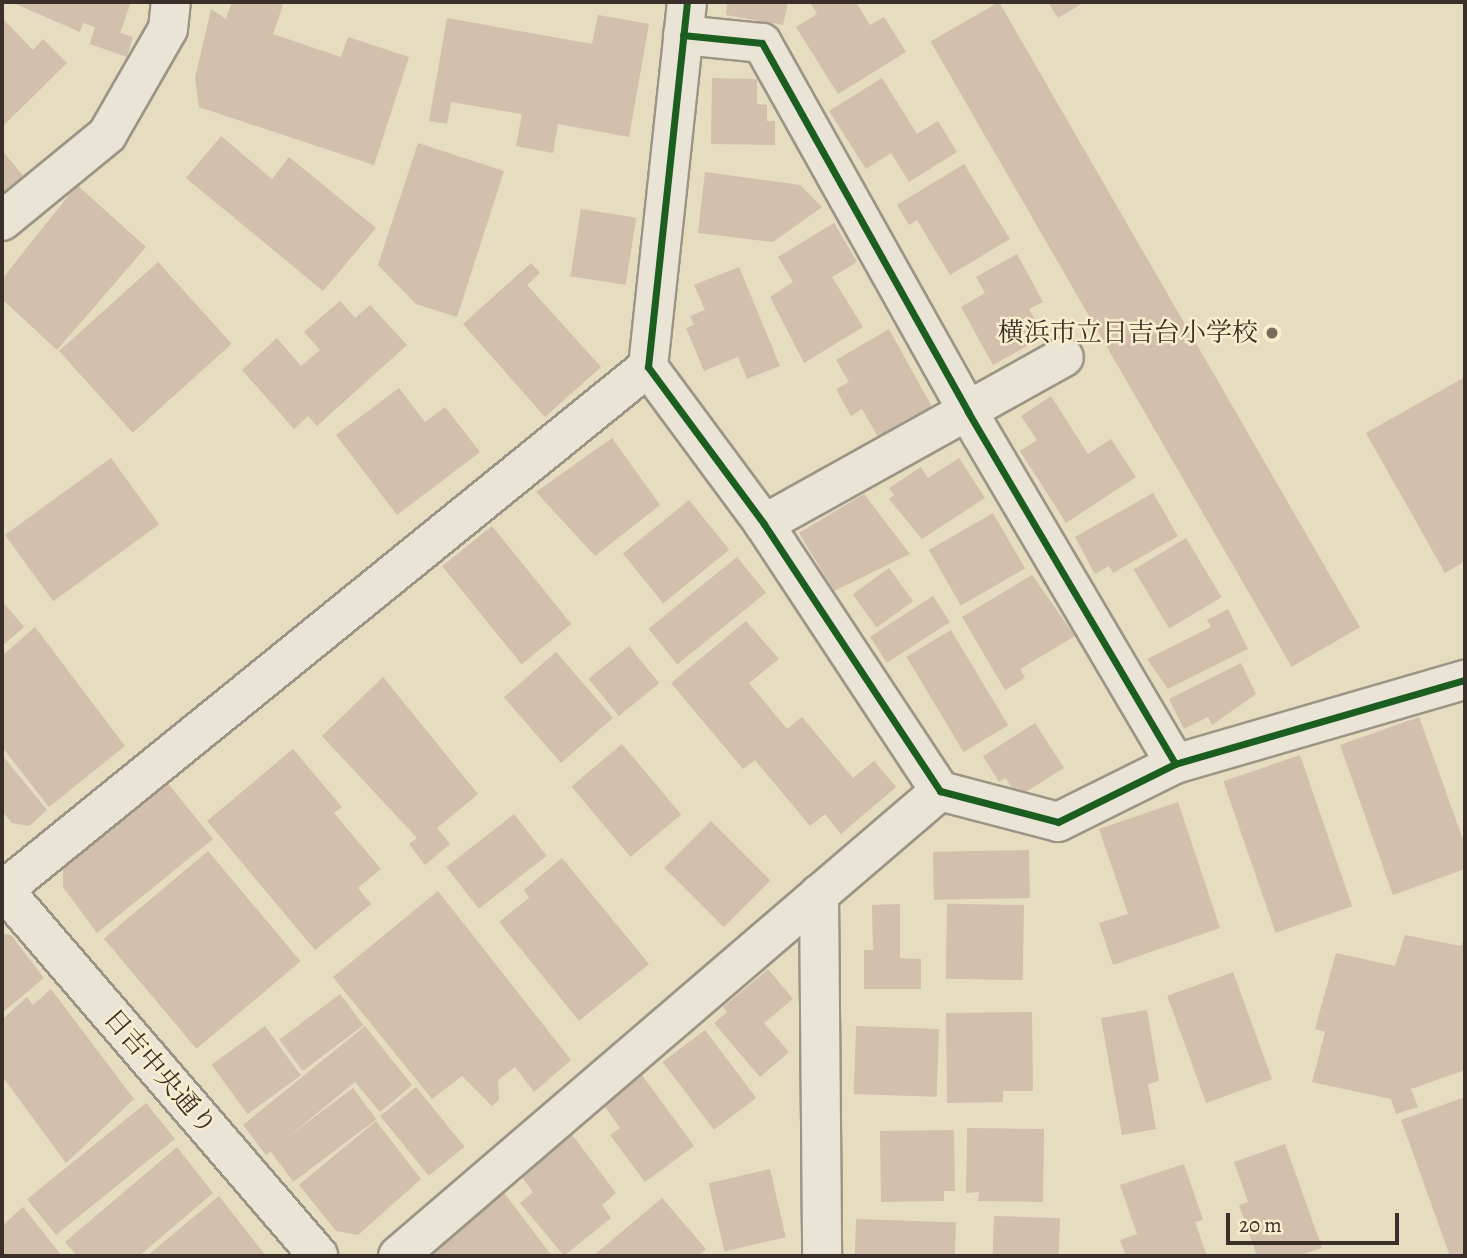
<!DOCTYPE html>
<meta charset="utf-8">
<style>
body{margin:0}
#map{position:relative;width:1467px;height:1258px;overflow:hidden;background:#e6dcc0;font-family:Alegreya,"Noto Serif JP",serif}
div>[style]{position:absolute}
.building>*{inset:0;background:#d2bfac;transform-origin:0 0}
.roads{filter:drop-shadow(2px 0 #9c9585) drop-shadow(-2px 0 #9c9585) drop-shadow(0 2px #9c9585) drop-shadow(0 -2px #9c9585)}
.minor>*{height:38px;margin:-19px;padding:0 19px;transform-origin:19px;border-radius:19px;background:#e9e4d6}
.cycleway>*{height:7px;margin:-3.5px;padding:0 3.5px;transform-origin:3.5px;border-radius:3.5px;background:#1b5e20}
.dots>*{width:19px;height:19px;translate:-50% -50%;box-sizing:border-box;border:4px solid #f8edcc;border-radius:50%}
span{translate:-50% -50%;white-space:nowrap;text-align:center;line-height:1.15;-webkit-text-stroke:5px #f8edcc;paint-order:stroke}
.poi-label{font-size:26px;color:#3b3029}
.right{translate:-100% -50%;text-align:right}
.street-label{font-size:26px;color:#3b3029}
.frame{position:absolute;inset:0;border:4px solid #3b3029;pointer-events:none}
.scale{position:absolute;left:1226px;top:1213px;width:173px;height:32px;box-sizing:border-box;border:4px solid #3b3029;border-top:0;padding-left:9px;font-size:21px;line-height:24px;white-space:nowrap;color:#3b3029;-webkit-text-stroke:5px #f8edcc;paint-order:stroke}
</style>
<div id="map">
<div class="building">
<i style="clip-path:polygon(11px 2px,131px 2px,120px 33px,133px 37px,127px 57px,90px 44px,95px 27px,83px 23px,80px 32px)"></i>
<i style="clip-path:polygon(232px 2px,284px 2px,273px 34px,341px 57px,348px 37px,409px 57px,374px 165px,199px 107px,195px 78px,211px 9px,226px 19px)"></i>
<i style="clip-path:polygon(727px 2px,788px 2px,783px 25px,726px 15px)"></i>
<i style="clip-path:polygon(810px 2px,856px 2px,870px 25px,884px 17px,906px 52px,838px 94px,796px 27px,817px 14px)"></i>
<i style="left:999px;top:2px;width:722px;height:79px;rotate:60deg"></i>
<i style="clip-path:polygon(1048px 2px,1085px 2px,1058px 18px)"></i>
<i style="clip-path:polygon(598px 15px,649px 24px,629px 137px,558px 124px,553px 153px,516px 146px,522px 114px,451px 102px,447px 124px,429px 121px,447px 18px,592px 44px)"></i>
<i style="clip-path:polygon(2px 18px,33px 50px,43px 39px,67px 63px,4px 125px)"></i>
<i style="clip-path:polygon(712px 78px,757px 79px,757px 104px,767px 105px,767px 121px,775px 121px,775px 145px,711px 144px)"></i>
<i style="clip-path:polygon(882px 78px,917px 134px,938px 121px,957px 152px,909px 182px,891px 153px,866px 169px,829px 111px)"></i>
<i style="clip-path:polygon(221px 136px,272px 179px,289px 157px,376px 228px,323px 291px,186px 178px)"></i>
<i style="clip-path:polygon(418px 143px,504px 171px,457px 317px,416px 304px,378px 265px)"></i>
<i style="clip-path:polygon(2px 150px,23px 176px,2px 193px)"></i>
<i style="clip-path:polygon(964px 164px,1010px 239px,950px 275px,917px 220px,909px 225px,897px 205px)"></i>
<i style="clip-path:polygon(705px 172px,800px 185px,822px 207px,773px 242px,698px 233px)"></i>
<i style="clip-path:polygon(77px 185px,146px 247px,57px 350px,2px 299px,2px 279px)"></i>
<i style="left:581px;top:209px;width:56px;height:68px;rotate:9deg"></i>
<i style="clip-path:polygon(834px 223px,857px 262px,832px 277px,863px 327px,804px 363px,770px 297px,793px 282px,778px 257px)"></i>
<i style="clip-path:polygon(1017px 254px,1043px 302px,1029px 309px,1045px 336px,993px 365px,961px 307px,985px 293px,976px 277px)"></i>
<i style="left:158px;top:262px;width:110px;height:133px;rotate:48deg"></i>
<i style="clip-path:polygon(531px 263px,540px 273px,527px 285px,601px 367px,545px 417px,463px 324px)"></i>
<i style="clip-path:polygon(739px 267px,780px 366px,747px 379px,738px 357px,704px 371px,686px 328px,694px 325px,690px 316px,705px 310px,694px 285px)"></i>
<i style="clip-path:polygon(340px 301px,355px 318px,370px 305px,407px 345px,317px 426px,308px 416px,294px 429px,242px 370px,277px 338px,301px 366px,320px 350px,304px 332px)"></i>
<i style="clip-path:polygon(889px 329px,932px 407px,878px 437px,862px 409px,851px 416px,836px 389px,849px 382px,836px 360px)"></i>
<i style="clip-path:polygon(1465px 377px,1465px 561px,1445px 573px,1366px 433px)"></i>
<i style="clip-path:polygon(399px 388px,425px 422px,445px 407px,480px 452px,397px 515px,336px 435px)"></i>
<i style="clip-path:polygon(1051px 396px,1088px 454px,1111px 439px,1136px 477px,1066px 523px,1020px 451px,1037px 440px,1021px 416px)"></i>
<i style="clip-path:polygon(612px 438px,660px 505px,595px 556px,536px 492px)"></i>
<i style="left:111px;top:458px;width:82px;height:131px;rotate:54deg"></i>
<i style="clip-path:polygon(959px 458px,985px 498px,922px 539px,889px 499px,894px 495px,889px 488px,921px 467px,928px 478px)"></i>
<i style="clip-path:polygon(1153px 493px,1178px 536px,1113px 573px,1109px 566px,1095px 574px,1075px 537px)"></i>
<i style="clip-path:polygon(864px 494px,910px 554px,834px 591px,799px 533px)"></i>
<i style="left:689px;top:500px;width:64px;height:85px;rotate:51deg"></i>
<i style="left:993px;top:513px;width:64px;height:74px;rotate:60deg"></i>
<i style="left:492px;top:526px;width:126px;height:64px;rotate:51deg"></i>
<i style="left:1186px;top:538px;width:69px;height:61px;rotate:59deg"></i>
<i style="left:737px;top:557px;width:46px;height:114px;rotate:51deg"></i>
<i style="left:889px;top:568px;width:41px;height:45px;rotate:54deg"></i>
<i style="clip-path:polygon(1032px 575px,1075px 636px,1020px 669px,1025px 678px,1005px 690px,962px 617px)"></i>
<i style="left:933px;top:596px;width:31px;height:75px;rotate:57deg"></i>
<i style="clip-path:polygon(2px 601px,24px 627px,2px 646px)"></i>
<i style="clip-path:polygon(1228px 609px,1248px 649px,1168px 689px,1147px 659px,1211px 627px,1207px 620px)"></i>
<i style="clip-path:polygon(746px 621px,779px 659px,749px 683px,787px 729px,802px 717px,853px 778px,874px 761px,896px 787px,841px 834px,825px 814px,810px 826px,755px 760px,743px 769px,671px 683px)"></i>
<i style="clip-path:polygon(35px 627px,125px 746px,49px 807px,2px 747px,2px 656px)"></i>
<i style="left:951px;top:630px;width:111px;height:52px;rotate:59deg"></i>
<i style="left:629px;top:646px;width:48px;height:52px;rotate:51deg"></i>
<i style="left:556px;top:652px;width:87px;height:69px;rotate:49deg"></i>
<i style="clip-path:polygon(1241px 663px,1256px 694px,1212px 725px,1208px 717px,1184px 729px,1169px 699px)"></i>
<i style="clip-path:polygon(383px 677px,478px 794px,437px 828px,450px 844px,425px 865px,409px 844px,417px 838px,322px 736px)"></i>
<i style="clip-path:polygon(1419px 717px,1465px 845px,1465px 869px,1393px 895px,1340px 745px)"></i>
<i style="clip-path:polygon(1035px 723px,1064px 768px,1024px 793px,1014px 792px,1006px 778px,999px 782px,983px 756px)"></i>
<i style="left:622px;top:744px;width:92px;height:66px;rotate:50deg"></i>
<i style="clip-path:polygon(293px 749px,342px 807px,334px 813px,381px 869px,358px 888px,371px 904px,315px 950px,207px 821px)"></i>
<i style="clip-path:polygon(2px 755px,47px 810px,29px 826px,12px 823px,2px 811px)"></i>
<i style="left:1300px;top:755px;width:160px;height:81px;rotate:71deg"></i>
<i style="clip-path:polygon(165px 780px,213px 839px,97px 933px,63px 887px,63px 869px)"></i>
<i style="clip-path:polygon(1178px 802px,1220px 928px,1113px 965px,1099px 923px,1128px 914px,1099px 829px)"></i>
<i style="left:514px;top:814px;width:53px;height:86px;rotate:52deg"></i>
<i style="left:711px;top:821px;width:84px;height:66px;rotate:45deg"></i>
<i style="left:1029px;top:850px;width:48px;height:96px;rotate:89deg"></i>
<i style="left:208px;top:851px;width:144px;height:136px;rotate:50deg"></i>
<i style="clip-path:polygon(562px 858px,649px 964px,579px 1021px,499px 922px,529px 898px,524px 890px)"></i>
<i style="clip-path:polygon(438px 891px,571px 1060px,534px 1092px,515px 1067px,498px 1080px,499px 1100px,492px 1106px,462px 1076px,432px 1099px,333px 977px)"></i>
<i style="clip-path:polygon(900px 904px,900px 958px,921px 959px,921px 989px,864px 989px,864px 950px,873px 950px,872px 905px)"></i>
<i style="left:1024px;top:905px;width:75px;height:77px;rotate:91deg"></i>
<i style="clip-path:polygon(2px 934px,11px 935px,44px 978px,2px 1013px)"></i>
<i style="clip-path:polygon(1405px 935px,1461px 946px,1465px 936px,1465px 1070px,1411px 1089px,1418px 1107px,1396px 1114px,1391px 1099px,1312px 1082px,1325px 1032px,1315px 1029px,1336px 953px,1395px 966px)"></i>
<i style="clip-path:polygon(768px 969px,793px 999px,764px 1023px,789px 1052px,760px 1077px,714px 1023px,727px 1012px,723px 1007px)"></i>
<i style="left:1233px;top:972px;width:114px;height:70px;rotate:70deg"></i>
<i style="clip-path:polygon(51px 989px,134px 1099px,66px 1163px,2px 1076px,2px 1020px,27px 997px,33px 1005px)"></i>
<i style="left:340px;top:994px;width:39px;height:76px;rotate:53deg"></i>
<i style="clip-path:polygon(1147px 1010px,1159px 1081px,1148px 1084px,1156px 1129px,1122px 1135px,1101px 1018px)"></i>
<i style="clip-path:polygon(1032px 1012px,1033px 1091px,1003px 1091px,1003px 1102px,947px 1103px,946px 1013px)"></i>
<i style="left:265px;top:1026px;width:61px;height:66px;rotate:54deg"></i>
<i style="clip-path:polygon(365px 1026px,412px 1085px,380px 1112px,355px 1082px,266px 1155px,243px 1125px)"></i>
<i style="left:856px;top:1026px;width:83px;height:68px;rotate:2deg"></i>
<i style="left:705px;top:1030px;width:85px;height:53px;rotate:53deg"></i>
<i style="clip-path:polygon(642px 1075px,694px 1146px,645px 1182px,610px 1135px,620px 1128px,603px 1104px)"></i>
<i style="left:416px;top:1087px;width:77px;height:46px;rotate:51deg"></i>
<i style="left:353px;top:1088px;width:39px;height:104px;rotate:53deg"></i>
<i style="clip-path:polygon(1465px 1097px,1465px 1256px,1450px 1256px,1401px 1120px)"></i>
<i style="left:146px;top:1103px;width:46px;height:153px;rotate:51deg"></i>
<i style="clip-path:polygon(376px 1121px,421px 1179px,358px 1235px,336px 1231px,299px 1185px)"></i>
<i style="clip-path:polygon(567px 1128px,616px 1193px,602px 1205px,611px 1218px,564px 1256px,520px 1203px,533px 1192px,515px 1168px)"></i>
<i style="clip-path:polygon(967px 1128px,1044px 1129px,1043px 1202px,978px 1201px,979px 1192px,966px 1193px)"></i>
<i style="clip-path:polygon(954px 1130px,955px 1191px,944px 1191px,944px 1201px,881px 1202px,880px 1131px)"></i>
<i style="clip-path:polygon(1285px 1144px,1322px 1248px,1297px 1256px,1257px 1256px,1239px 1205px,1248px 1202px,1234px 1162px)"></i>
<i style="clip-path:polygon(177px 1147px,213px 1193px,139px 1256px,77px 1256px,65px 1242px)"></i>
<i style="clip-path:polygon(1184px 1164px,1203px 1220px,1195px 1222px,1207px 1256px,1126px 1256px,1120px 1240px,1137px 1234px,1120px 1185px)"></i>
<i style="left:770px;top:1169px;width:70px;height:63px;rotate:77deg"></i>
<i style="clip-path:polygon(502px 1190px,552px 1256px,421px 1256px)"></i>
<i style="clip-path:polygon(219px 1196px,266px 1256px,147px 1256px)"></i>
<i style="clip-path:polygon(662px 1198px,706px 1249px,698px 1256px,593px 1256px)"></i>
<i style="clip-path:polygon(23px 1207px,62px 1256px,2px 1256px,2px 1226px)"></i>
<i style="left:994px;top:1216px;width:66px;height:40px;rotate:2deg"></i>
<i style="left:856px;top:1219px;width:100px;height:37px;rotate:2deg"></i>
</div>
<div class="roads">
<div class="minor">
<i style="left:687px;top:2px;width:367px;rotate:96.1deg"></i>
<i style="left:648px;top:367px;width:195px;rotate:53.5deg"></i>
<i style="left:764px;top:524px;width:320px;rotate:56.6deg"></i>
<i style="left:940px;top:791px;width:122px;rotate:14.7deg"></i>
<i style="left:1058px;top:822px;width:131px;rotate:-26.4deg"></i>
<i style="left:1175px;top:764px;width:302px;rotate:-16.2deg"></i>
<i style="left:683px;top:35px;width:79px;rotate:5.8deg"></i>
<i style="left:762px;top:43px;width:423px;rotate:60.8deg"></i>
<i style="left:968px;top:412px;width:408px;rotate:59.5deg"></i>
<i style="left:2px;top:221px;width:136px;rotate:-39.3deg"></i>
<i style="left:107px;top:135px;width:122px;rotate:-60.1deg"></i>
<i style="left:168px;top:29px;width:27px;rotate:-84deg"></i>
<i style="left:764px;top:524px;width:343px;rotate:-29.1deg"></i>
<i style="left:2px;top:888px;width:485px;rotate:49.3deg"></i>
<i style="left:2px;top:891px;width:832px;rotate:-39.05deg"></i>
<i style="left:819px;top:894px;width:362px;rotate:89.5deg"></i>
<i style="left:398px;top:1256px;width:714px;rotate:-40.63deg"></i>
</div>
</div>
<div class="cycleway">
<i style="left:687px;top:2px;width:367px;rotate:96.1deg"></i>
<i style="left:648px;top:367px;width:195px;rotate:53.5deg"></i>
<i style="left:764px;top:524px;width:320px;rotate:56.6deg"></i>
<i style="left:940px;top:791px;width:122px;rotate:14.7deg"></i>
<i style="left:1058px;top:822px;width:131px;rotate:-26.4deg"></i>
<i style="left:1175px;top:764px;width:302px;rotate:-16.2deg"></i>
<i style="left:683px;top:35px;width:79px;rotate:5.8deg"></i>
<i style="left:762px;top:43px;width:423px;rotate:60.8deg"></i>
<i style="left:968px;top:412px;width:408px;rotate:59.5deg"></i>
</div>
<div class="dots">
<i style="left:1272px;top:333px;background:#776c5e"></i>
</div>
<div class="poi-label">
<span class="right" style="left:1258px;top:333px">横浜市立日吉台小学校</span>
</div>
<div class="street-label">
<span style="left:160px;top:1072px;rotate:49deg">日吉中央通り</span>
</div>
<div class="frame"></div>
<div class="scale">20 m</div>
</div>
